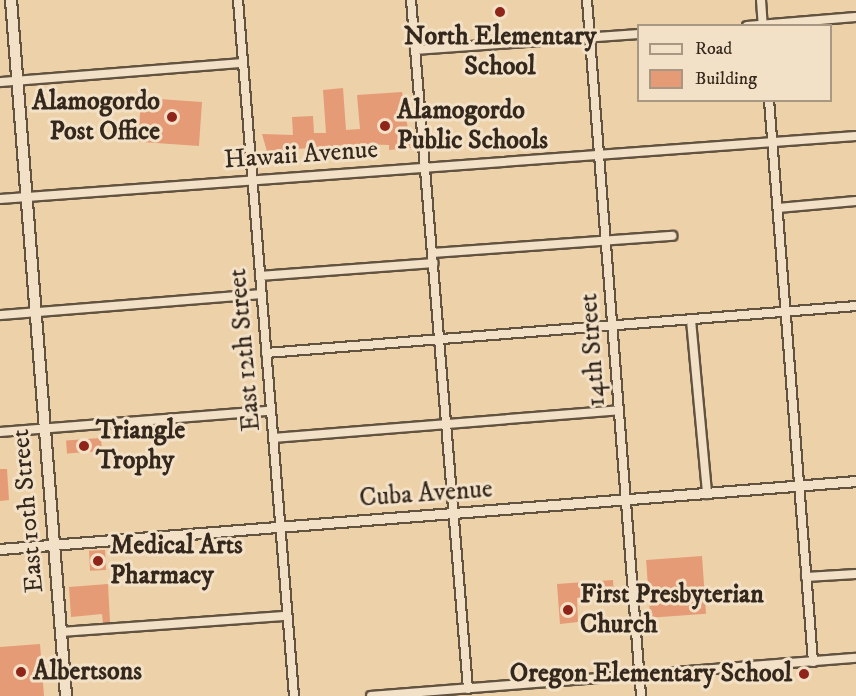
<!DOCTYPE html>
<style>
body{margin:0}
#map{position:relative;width:856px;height:696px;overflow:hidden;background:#edd1a9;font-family:"IM FELL DW Pica",serif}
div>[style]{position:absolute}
.building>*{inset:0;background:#e59b76;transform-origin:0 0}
.roads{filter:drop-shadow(2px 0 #625240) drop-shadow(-2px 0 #625240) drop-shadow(0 2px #625240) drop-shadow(0 -2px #625240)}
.minor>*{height:8px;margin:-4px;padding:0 4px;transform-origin:4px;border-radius:4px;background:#f3e1c7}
.tertiary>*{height:9px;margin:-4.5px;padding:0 4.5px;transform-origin:4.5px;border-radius:4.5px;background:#f3e1c7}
.secondary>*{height:10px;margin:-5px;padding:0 5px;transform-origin:5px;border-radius:5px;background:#f3e1c7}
.dots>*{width:16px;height:16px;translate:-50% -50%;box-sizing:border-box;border:3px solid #f3e1c7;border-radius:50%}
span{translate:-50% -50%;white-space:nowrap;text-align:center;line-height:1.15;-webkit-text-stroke:6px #f3e1c7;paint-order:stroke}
.poi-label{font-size:26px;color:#34281d;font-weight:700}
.right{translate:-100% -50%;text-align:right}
.left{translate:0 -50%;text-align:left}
.street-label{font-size:26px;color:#34281d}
.legend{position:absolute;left:637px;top:24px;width:195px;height:78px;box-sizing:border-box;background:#f3e1c7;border:2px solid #a79783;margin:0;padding:8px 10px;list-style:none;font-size:18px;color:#34281d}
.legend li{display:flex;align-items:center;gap:12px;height:30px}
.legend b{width:30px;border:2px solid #a79783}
</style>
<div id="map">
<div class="building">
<i style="clip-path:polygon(343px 88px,346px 130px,360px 129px,357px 95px,402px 92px,411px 148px,389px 150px,389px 145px,361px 144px,284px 150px,285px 161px,270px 162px,262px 134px,293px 135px,292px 117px,313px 116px,314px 133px,326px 133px,323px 90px)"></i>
<i style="left:202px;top:102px;width:44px;height:61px;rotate:94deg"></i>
<i style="left:101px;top:438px;width:13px;height:35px;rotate:86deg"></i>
<i style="clip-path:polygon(0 469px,7px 469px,9px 500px,0 501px)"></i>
<i style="left:105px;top:550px;width:20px;height:16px;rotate:87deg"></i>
<i style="left:702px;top:556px;width:58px;height:56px;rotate:86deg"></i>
<i style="clip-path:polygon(613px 580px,614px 595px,577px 598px,578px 622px,560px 624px,557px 584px)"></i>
<i style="clip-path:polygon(108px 584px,110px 622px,103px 623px,102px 614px,71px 617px,69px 587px)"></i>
<i style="clip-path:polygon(40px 644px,44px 696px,0 696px,0 647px)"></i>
</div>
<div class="roads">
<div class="minor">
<i style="left:238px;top:0;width:698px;rotate:85.4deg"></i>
<i style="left:411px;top:0;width:691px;rotate:85.27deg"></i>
<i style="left:587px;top:0;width:698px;rotate:85.56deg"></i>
<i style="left:761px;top:0;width:26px;rotate:86deg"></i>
<i style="left:747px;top:26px;width:109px;rotate:-4.7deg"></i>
<i style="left:415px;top:50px;width:224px;rotate:-4.1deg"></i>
<i style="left:0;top:82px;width:243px;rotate:-4.5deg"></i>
<i style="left:769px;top:100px;width:564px;rotate:85.52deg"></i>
<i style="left:0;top:199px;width:858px;rotate:-4.21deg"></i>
<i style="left:778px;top:208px;width:78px;rotate:-5.1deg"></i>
<i style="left:433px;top:253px;width:240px;rotate:-4.1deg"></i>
<i style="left:260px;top:276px;width:174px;rotate:-4.3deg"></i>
<i style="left:0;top:315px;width:262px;rotate:-4.6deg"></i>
<i style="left:691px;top:320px;width:175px;rotate:84.7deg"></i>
<i style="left:266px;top:353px;width:592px;rotate:-4.55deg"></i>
<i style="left:0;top:432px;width:270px;rotate:-4.5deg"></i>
<i style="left:273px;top:438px;width:347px;rotate:-4.6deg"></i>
<i style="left:806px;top:577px;width:50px;rotate:-3.4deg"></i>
<i style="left:61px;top:632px;width:226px;rotate:-4.1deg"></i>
<i style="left:371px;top:696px;width:486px;rotate:-4.5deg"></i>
</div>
<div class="tertiary">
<i style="left:0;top:549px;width:859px;rotate:-4.54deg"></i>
</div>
<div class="secondary">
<i style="left:11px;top:0;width:698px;rotate:85.48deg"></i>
</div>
</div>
<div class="dots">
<i style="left:500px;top:12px;background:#8f2418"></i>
<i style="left:172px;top:117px;background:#8f2418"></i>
<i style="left:385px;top:126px;background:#8f2418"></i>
<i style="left:84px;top:446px;background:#8f2418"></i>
<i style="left:98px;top:561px;background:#8f2418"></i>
<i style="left:568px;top:610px;background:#8f2418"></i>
<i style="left:21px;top:672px;background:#8f2418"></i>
<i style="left:804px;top:674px;background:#8f2418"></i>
</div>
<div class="poi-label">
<span style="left:500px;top:52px">North Elementary<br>School</span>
<span class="right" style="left:160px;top:117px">Alamogordo<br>Post Office</span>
<span class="left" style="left:397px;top:126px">Alamogordo<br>Public Schools</span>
<span class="left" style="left:96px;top:446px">Triangle<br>Trophy</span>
<span class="left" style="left:110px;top:561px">Medical Arts<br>Pharmacy</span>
<span class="left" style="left:580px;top:610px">First Presbyterian<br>Church</span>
<span class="left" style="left:33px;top:672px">Albertsons</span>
<span class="right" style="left:792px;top:674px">Oregon Elementary School</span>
</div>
<div class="street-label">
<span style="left:301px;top:155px;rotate:-4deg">Hawaii Avenue</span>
<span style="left:245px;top:350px;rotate:-95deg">East 12th Street</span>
<span style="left:593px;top:350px;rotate:-94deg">14th Street</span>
<span style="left:426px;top:494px;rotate:-4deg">Cuba Avenue</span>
<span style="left:28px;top:511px;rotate:-95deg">East 10th Street</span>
</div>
<ul class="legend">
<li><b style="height:8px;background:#f3e1c7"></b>Road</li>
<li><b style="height:16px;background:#e59b76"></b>Building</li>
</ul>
</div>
